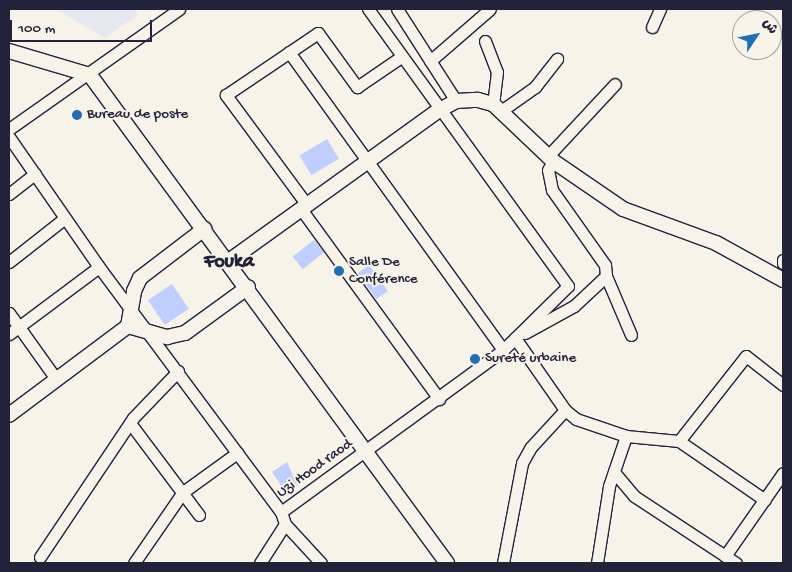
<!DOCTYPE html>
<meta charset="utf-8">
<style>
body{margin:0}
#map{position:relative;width:792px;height:572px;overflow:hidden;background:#f7f3e8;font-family:"Gochi Hand","Playpen Sans Arabic",sans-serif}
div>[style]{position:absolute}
.built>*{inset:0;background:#e6e8ef}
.building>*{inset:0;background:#becefe;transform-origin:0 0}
.roads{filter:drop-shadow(1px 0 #22223b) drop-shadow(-1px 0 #22223b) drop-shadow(0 1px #22223b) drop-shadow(0 -1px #22223b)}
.minor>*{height:11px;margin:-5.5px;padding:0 5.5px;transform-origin:5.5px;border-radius:5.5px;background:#f7f3e8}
.major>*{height:14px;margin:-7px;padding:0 7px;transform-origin:7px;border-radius:7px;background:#f7f3e8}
.dots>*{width:14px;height:14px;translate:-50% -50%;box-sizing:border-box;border:2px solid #f7f3e8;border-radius:50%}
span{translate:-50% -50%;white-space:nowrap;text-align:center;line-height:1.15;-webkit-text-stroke:4px #f7f3e8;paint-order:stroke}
.poi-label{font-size:15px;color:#22223b}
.left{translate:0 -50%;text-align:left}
.street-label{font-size:15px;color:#22223b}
.district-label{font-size:20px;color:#22223b;font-weight:700}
.frame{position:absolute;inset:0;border:10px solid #22223b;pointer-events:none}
.north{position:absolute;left:732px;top:10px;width:50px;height:50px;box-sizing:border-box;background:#f7f3e8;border:1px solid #a29fa3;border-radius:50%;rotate:56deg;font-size:14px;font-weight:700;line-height:20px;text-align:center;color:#22223b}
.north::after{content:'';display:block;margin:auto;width:18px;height:22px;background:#1f6fb2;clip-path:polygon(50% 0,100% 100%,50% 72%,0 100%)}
.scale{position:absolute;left:10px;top:20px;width:142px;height:22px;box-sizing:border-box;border:2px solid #22223b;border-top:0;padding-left:6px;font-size:15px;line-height:18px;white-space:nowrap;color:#22223b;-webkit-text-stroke:4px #f7f3e8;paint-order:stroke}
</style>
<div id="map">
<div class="built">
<i style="clip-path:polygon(56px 9px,134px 9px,138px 15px,105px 38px)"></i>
</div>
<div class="building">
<i style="left:327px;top:139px;width:23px;height:32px;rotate:59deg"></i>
<i style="left:314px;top:240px;width:16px;height:27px;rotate:52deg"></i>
<i style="left:369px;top:265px;width:32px;height:14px;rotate:54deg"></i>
<i style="left:172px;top:284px;width:30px;height:29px;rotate:56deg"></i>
<i style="clip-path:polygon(287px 462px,297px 485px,288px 496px,272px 472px)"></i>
</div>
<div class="roads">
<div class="minor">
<i style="left:397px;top:9px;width:109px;rotate:57.3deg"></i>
<i style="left:652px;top:27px;width:20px;rotate:-66deg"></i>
<i style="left:485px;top:41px;width:33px;rotate:69deg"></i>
<i style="left:497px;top:72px;width:32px;rotate:97deg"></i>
<i style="left:289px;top:52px;width:367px;rotate:54.3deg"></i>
<i style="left:430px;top:61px;width:79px;rotate:-40.9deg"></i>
<i style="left:501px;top:111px;width:42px;rotate:-35.2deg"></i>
<i style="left:535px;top:87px;width:36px;rotate:-52deg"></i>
<i style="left:9px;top:129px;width:208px;rotate:-35.2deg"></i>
<i style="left:9px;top:137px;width:158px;rotate:55.3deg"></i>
<i style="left:99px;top:267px;width:305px;rotate:53.4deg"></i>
<i style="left:548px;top:156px;width:98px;rotate:-47.1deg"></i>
<i style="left:9px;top:194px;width:33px;rotate:-38deg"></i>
<i style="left:307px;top:205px;width:137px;rotate:-126.4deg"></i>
<i style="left:226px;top:95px;width:111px;rotate:-34deg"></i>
<i style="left:318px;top:33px;width:67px;rotate:54.2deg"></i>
<i style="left:357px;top:87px;width:53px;rotate:-34.3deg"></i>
<i style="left:301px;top:209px;width:235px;rotate:54deg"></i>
<i style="left:783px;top:260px;width:3px;rotate:90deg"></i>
<i style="left:9px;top:262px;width:71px;rotate:-38.2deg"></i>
<i style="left:606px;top:276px;width:64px;rotate:67deg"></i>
<i style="left:9px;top:313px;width:81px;rotate:54.5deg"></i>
<i style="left:525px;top:333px;width:56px;rotate:-28.9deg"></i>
<i style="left:574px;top:306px;width:44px;rotate:-43.2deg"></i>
<i style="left:606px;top:276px;width:11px;rotate:-95deg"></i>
<i style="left:605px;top:265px;width:92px;rotate:-125.2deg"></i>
<i style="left:552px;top:190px;width:20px;rotate:-101deg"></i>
<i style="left:548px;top:170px;width:10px;rotate:-61deg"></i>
<i style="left:9px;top:334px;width:112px;rotate:-36.7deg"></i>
<i style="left:515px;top:338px;width:88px;rotate:55.2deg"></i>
<i style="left:565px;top:410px;width:14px;rotate:39deg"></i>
<i style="left:576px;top:419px;width:53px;rotate:18.8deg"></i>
<i style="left:130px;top:423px;width:115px;rotate:53.1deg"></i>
<i style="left:679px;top:441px;width:104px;rotate:34.5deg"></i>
<i style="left:614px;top:472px;width:31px;rotate:50deg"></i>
<i style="left:634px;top:496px;width:122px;rotate:33.3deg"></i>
<i style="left:285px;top:524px;width:53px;rotate:47.3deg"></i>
<i style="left:725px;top:556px;width:101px;rotate:-55.1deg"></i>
<i style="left:40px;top:557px;width:167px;rotate:-56.2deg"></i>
<i style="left:133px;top:418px;width:65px;rotate:-46.2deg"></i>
<i style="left:134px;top:563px;width:86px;rotate:-55.4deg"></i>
<i style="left:183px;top:492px;width:67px;rotate:-35.8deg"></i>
<i style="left:260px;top:563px;width:46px;rotate:-57.3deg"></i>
<i style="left:285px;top:524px;width:13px;rotate:-108deg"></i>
<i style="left:281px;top:512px;width:275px;rotate:-36.1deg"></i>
<i style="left:503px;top:350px;width:91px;rotate:-44.6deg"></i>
<i style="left:568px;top:286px;width:342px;rotate:-125.8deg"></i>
<i style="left:503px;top:563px;width:102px;rotate:-79.2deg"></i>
<i style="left:522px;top:463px;width:18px;rotate:-61deg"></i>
<i style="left:531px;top:447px;width:50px;rotate:-47.4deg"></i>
<i style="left:597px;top:563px;width:78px;rotate:-81.1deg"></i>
<i style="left:609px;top:486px;width:53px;rotate:-71.2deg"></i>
<i style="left:626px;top:436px;width:53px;rotate:5.4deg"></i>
<i style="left:679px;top:441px;width:108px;rotate:-51.8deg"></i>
<i style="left:746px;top:356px;width:47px;rotate:38.1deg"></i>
</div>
<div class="major">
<i style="left:9px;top:51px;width:84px;rotate:16.5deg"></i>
<i style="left:90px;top:75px;width:605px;rotate:53.81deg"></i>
<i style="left:229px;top:261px;width:257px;rotate:-35.7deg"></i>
<i style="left:438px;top:111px;width:21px;rotate:-29deg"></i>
<i style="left:456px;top:101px;width:22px;rotate:-3deg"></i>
<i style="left:478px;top:100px;width:16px;rotate:15deg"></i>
<i style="left:493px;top:104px;width:83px;rotate:43.5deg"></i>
<i style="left:553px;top:161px;width:85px;rotate:34.4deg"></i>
<i style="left:623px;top:209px;width:99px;rotate:20.1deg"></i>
<i style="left:716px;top:243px;width:77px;rotate:28.9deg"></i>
<i style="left:128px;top:326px;width:41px;rotate:15.8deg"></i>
<i style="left:167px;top:337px;width:18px;rotate:-13deg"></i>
<i style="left:185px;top:333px;width:78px;rotate:-36.1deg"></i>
<i style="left:9px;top:415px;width:149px;rotate:-36.8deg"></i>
<i style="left:128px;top:326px;width:36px;rotate:-80deg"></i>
<i style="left:134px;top:291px;width:14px;rotate:-65deg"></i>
<i style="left:140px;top:278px;width:81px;rotate:-37.4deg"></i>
</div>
</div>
<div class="dots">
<i style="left:77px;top:115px;background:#1f6fb2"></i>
<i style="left:339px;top:271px;background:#1f6fb2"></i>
<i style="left:475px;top:359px;background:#1f6fb2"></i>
</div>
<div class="poi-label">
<span class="left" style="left:87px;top:115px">Bureau de poste</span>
<span class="left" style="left:349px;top:271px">Salle De<br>Conférence</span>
<span class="left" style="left:485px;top:359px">Sureté urbaine</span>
</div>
<div class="street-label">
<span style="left:315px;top:469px;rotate:-36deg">Uzi Hood raod</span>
</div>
<div class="district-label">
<span style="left:229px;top:262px">Fouka</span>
</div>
<div class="frame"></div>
<div class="north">ش</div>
<div class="scale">100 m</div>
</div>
